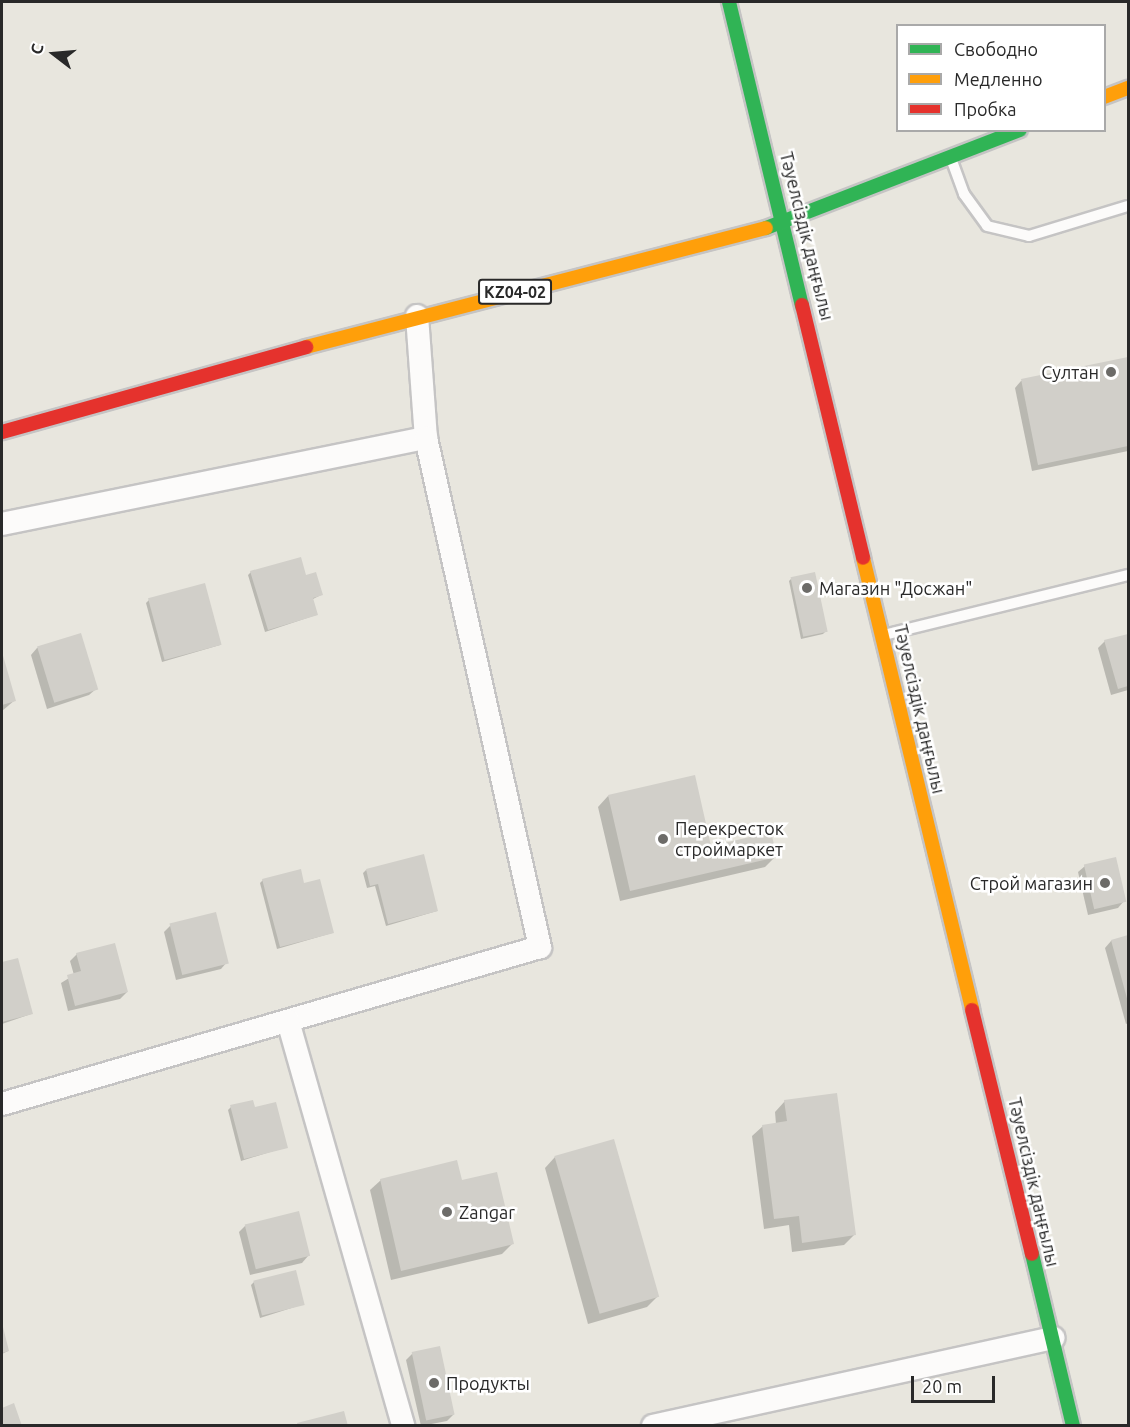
<!DOCTYPE html>
<meta charset="utf-8">
<style>
body{margin:0}
#map{position:relative;width:1130px;height:1427px;overflow:hidden;background:#e8e6de;font-family:Ubuntu,sans-serif}
div>[style]{position:absolute}
.shadow>*{inset:0;background:#0003}
.building>*{inset:0;background:#d1cfc9;transform-origin:0 0}
.roads{filter:drop-shadow(2px 0 #c5c4c4) drop-shadow(-2px 0 #c5c4c4) drop-shadow(0 2px #c5c4c4) drop-shadow(0 -2px #c5c4c4)}
.lane>*{height:10px;margin:-5px;padding:0 5px;transform-origin:5px;border-radius:5px;background:#fcfbfa}
.street>*{height:22px;margin:-11px;padding:0 11px;transform-origin:11px;border-radius:11px;background:#fcfbfa}
.fast>*{height:14px;margin:-7px;padding:0 7px;transform-origin:7px;border-radius:7px;background:#30b455}
.slow>*{height:14px;margin:-7px;padding:0 7px;transform-origin:7px;border-radius:7px;background:#ff9f0a}
.jam>*{height:14px;margin:-7px;padding:0 7px;transform-origin:7px;border-radius:7px;background:#e5322d}
.dots>*{width:16px;height:16px;translate:-50% -50%;box-sizing:border-box;border:3px solid #fff;border-radius:50%}
span{translate:-50% -50%;white-space:nowrap;text-align:center;line-height:1.15;-webkit-text-stroke:5px #fff;paint-order:stroke}
.shield-label span{padding:2px 4px;background:#fff;border:2px solid;border-radius:4px;-webkit-text-stroke-width:0}
.shield-label{font-size:16px;color:#292929;font-weight:700}
.street-label{font-size:18px;color:#292929}
.poi-label{font-size:18px;color:#292929}
.right{translate:-100% -50%;text-align:right}
.left{translate:0 -50%;text-align:left}
.frame{position:absolute;inset:0;border:3px solid #292929;pointer-events:none}
.legend{position:absolute;left:896px;top:24px;width:210px;height:108px;box-sizing:border-box;background:#fff;border:2px solid #a9a9a9;margin:0;padding:8px 10px;list-style:none;font-size:18px;color:#292929}
.legend li{display:flex;align-items:center;gap:12px;height:30px}
.legend b{width:30px;border:2px solid #a9a9a9}
.north{position:absolute;left:24px;top:24px;width:60px;height:60px;-webkit-text-stroke:4px #fff;paint-order:stroke;rotate:286deg;font-size:16px;font-weight:700;line-height:24px;text-align:center;color:#292929}
.north::after{content:'';display:block;margin:auto;width:21px;height:27px;background:#292929;clip-path:polygon(50% 0,100% 100%,50% 72%,0 100%)}
.scale{position:absolute;left:911px;top:1376px;width:84px;height:27px;box-sizing:border-box;border:3px solid #292929;border-top:0;padding-left:8px;font-size:18px;line-height:21px;white-space:nowrap;color:#292929;-webkit-text-stroke:4px #fff;paint-order:stroke}
</style>
<div id="map">
<div class="shadow">
<i style="clip-path:polygon(1128px 358px,1128px 451px,1032px 471px,1015px 388px,1021px 381px)"></i>
<i style="clip-path:polygon(251px 572px,305px 577px,321px 595px,311px 600px,316px 615px,265px 632px,248px 575px)"></i>
<i style="clip-path:polygon(792px 578px,826px 631px,823px 634px,801px 639px,789px 581px)"></i>
<i style="clip-path:polygon(149px 600px,220px 645px,162px 662px,146px 603px)"></i>
<i style="clip-path:polygon(80px 635px,96px 689px,89px 695px,47px 709px,31px 655px,37px 648px)"></i>
<i style="clip-path:polygon(1128px 635px,1128px 690px,1111px 695px,1098px 648px,1105px 641px)"></i>
<i style="clip-path:polygon(2px 656px,15px 700px,2px 711px)"></i>
<i style="clip-path:polygon(608px 796px,710px 848px,775px 857px,765px 867px,620px 901px,598px 807px)"></i>
<i style="clip-path:polygon(1085px 866px,1124px 901px,1118px 908px,1088px 915px,1078px 872px)"></i>
<i style="clip-path:polygon(366px 870px,437px 911px,386px 926px,375px 886px,367px 888px,363px 873px)"></i>
<i style="clip-path:polygon(263px 880px,303px 884px,332px 933px,277px 949px,260px 883px)"></i>
<i style="clip-path:polygon(171px 925px,227px 962px,221px 969px,176px 980px,164px 932px)"></i>
<i style="clip-path:polygon(1128px 936px,1128px 1023px,1126px 1024px,1105px 948px,1111px 941px)"></i>
<i style="clip-path:polygon(77px 954px,127px 992px,120px 999px,68px 1011px,61px 983px,74px 975px,70px 961px)"></i>
<i style="clip-path:polygon(17px 960px,31px 1014px,2px 1024px,2px 964px)"></i>
<i style="clip-path:polygon(785px 1101px,854px 1235px,844px 1245px,792px 1252px,789px 1225px,764px 1229px,752px 1136px,763px 1126px,776px 1124px,775px 1112px)"></i>
<i style="clip-path:polygon(231px 1107px,254px 1109px,286px 1147px,241px 1161px,228px 1110px)"></i>
<i style="clip-path:polygon(555px 1157px,657px 1297px,647px 1307px,588px 1324px,545px 1168px)"></i>
<i style="clip-path:polygon(381px 1180px,461px 1182px,512px 1244px,502px 1254px,391px 1280px,370px 1190px)"></i>
<i style="clip-path:polygon(246px 1225px,308px 1256px,302px 1263px,250px 1275px,239px 1232px)"></i>
<i style="clip-path:polygon(254px 1282px,304px 1304px,260px 1318px,251px 1285px)"></i>
<i style="clip-path:polygon(2px 1326px,8px 1351px,2px 1354px)"></i>
<i style="clip-path:polygon(413px 1353px,454px 1414px,447px 1421px,421px 1426px,406px 1360px)"></i>
</div>
<div class="building">
<i style="clip-path:polygon(1128px 357px,1128px 446px,1038px 465px,1021px 379px)"></i>
<i style="clip-path:polygon(301px 557px,306px 575px,316px 572px,323px 595px,313px 598px,318px 615px,268px 630px,250px 571px)"></i>
<i style="left:815px;top:572px;width:61px;height:25px;rotate:78deg"></i>
<i style="left:205px;top:583px;width:64px;height:59px;rotate:75deg"></i>
<i style="left:81px;top:633px;width:59px;height:46px;rotate:73deg"></i>
<i style="clip-path:polygon(1128px 634px,1128px 686px,1118px 689px,1104px 640px)"></i>
<i style="clip-path:polygon(2px 652px,16px 701px,2px 705px)"></i>
<i style="clip-path:polygon(695px 775px,711px 846px,771px 832px,777px 857px,630px 891px,608px 795px)"></i>
<i style="clip-path:polygon(424px 854px,438px 911px,388px 924px,378px 884px,370px 886px,366px 869px)"></i>
<i style="left:1116px;top:857px;width:46px;height:33px;rotate:77deg"></i>
<i style="clip-path:polygon(301px 869px,304px 883px,320px 879px,334px 933px,280px 947px,262px 879px)"></i>
<i style="left:216px;top:912px;width:53px;height:48px;rotate:76deg"></i>
<i style="clip-path:polygon(1128px 935px,1128px 1002px,1111px 940px)"></i>
<i style="clip-path:polygon(115px 943px,128px 992px,75px 1006px,67px 975px,81px 971px,76px 953px)"></i>
<i style="clip-path:polygon(18px 958px,33px 1014px,2px 1022px,2px 962px)"></i>
<i style="clip-path:polygon(837px 1093px,856px 1235px,802px 1243px,799px 1216px,774px 1219px,762px 1125px,787px 1121px,784px 1100px)"></i>
<i style="clip-path:polygon(253px 1100px,255px 1107px,276px 1102px,288px 1148px,244px 1159px,230px 1105px)"></i>
<i style="left:614px;top:1139px;width:164px;height:62px;rotate:74deg"></i>
<i style="clip-path:polygon(457px 1160px,462px 1180px,497px 1172px,514px 1244px,401px 1271px,380px 1179px)"></i>
<i style="left:299px;top:1211px;width:46px;height:56px;rotate:76deg"></i>
<i style="left:296px;top:1270px;width:36px;height:44px;rotate:76deg"></i>
<i style="clip-path:polygon(2px 1323px,9px 1351px,2px 1353px)"></i>
<i style="left:440px;top:1346px;width:70px;height:29px;rotate:78deg"></i>
<i style="clip-path:polygon(14px 1403px,22px 1426px,2px 1426px,2px 1408px)"></i>
<i style="clip-path:polygon(344px 1411px,348px 1426px,298px 1426px,297px 1423px)"></i>
</div>
<div class="roads">
<div class="lane">
<i style="left:952px;top:161px;width:35px;rotate:70deg"></i>
<i style="left:964px;top:194px;width:39px;rotate:54deg"></i>
<i style="left:987px;top:226px;width:43px;rotate:13.4deg"></i>
<i style="left:1029px;top:236px;width:103px;rotate:-16.9deg"></i>
<i style="left:884px;top:635px;width:251px;rotate:-13.8deg"></i>
</div>
<div class="street">
<i style="left:417px;top:316px;width:122px;rotate:85.8deg"></i>
<i style="left:2px;top:524px;width:433px;rotate:-11.5deg"></i>
<i style="left:426px;top:438px;width:522px;rotate:77.38deg"></i>
<i style="left:540px;top:947px;width:560px;rotate:163.73deg"></i>
<i style="left:288px;top:1021px;width:421px;rotate:74.1deg"></i>
<i style="left:653px;top:1426px;width:410px;rotate:-12.4deg"></i>
</div>
<div class="fast">
<i style="left:729px;top:2px;width:312px;rotate:76.5deg"></i>
<i style="left:766px;top:228px;width:272px;rotate:-21.1deg"></i>
<i style="left:1032px;top:1254px;width:177px;rotate:76.6deg"></i>
</div>
<div class="slow">
<i style="left:1104px;top:97px;width:26px;rotate:-21deg"></i>
<i style="left:306px;top:347px;width:475px;rotate:-14.5deg"></i>
<i style="left:863px;top:558px;width:465px;rotate:76.4deg"></i>
</div>
<div class="jam">
<i style="left:802px;top:305px;width:260px;rotate:76.4deg"></i>
<i style="left:2px;top:432px;width:316px;rotate:-15.6deg"></i>
<i style="left:972px;top:1010px;width:251px;rotate:76.2deg"></i>
</div>
</div>
<div class="dots">
<i style="left:1111px;top:372px;background:#6c6b68"></i>
<i style="left:807px;top:588px;background:#6c6b68"></i>
<i style="left:663px;top:839px;background:#6c6b68"></i>
<i style="left:1105px;top:883px;background:#6c6b68"></i>
<i style="left:447px;top:1212px;background:#6c6b68"></i>
<i style="left:434px;top:1383px;background:#6c6b68"></i>
</div>
<div class="shield-label">
<span style="left:515px;top:292px">KZ04-02</span>
</div>
<div class="street-label">
<span style="left:807px;top:236px;rotate:76deg">Тәуелсіздік даңғылы</span>
<span style="left:920px;top:709px;rotate:77deg">Тәуелсіздік даңғылы</span>
<span style="left:1034px;top:1182px;rotate:77deg">Тәуелсіздік даңғылы</span>
</div>
<div class="poi-label">
<span class="right" style="left:1099px;top:372px">Султан</span>
<span class="left" style="left:819px;top:588px">Магазин "Досжан"</span>
<span class="left" style="left:675px;top:839px">Перекресток<br>строймаркет</span>
<span class="right" style="left:1093px;top:883px">Строй магазин</span>
<span class="left" style="left:459px;top:1212px">Zangar</span>
<span class="left" style="left:446px;top:1383px">Продукты</span>
</div>
<div class="frame"></div>
<ul class="legend">
<li><b style="height:8px;background:#30b455"></b>Свободно</li>
<li><b style="height:8px;background:#ff9f0a"></b>Медленно</li>
<li><b style="height:8px;background:#e5322d"></b>Пробка</li>
</ul>
<div class="north">С</div>
<div class="scale">20 m</div>
</div>
